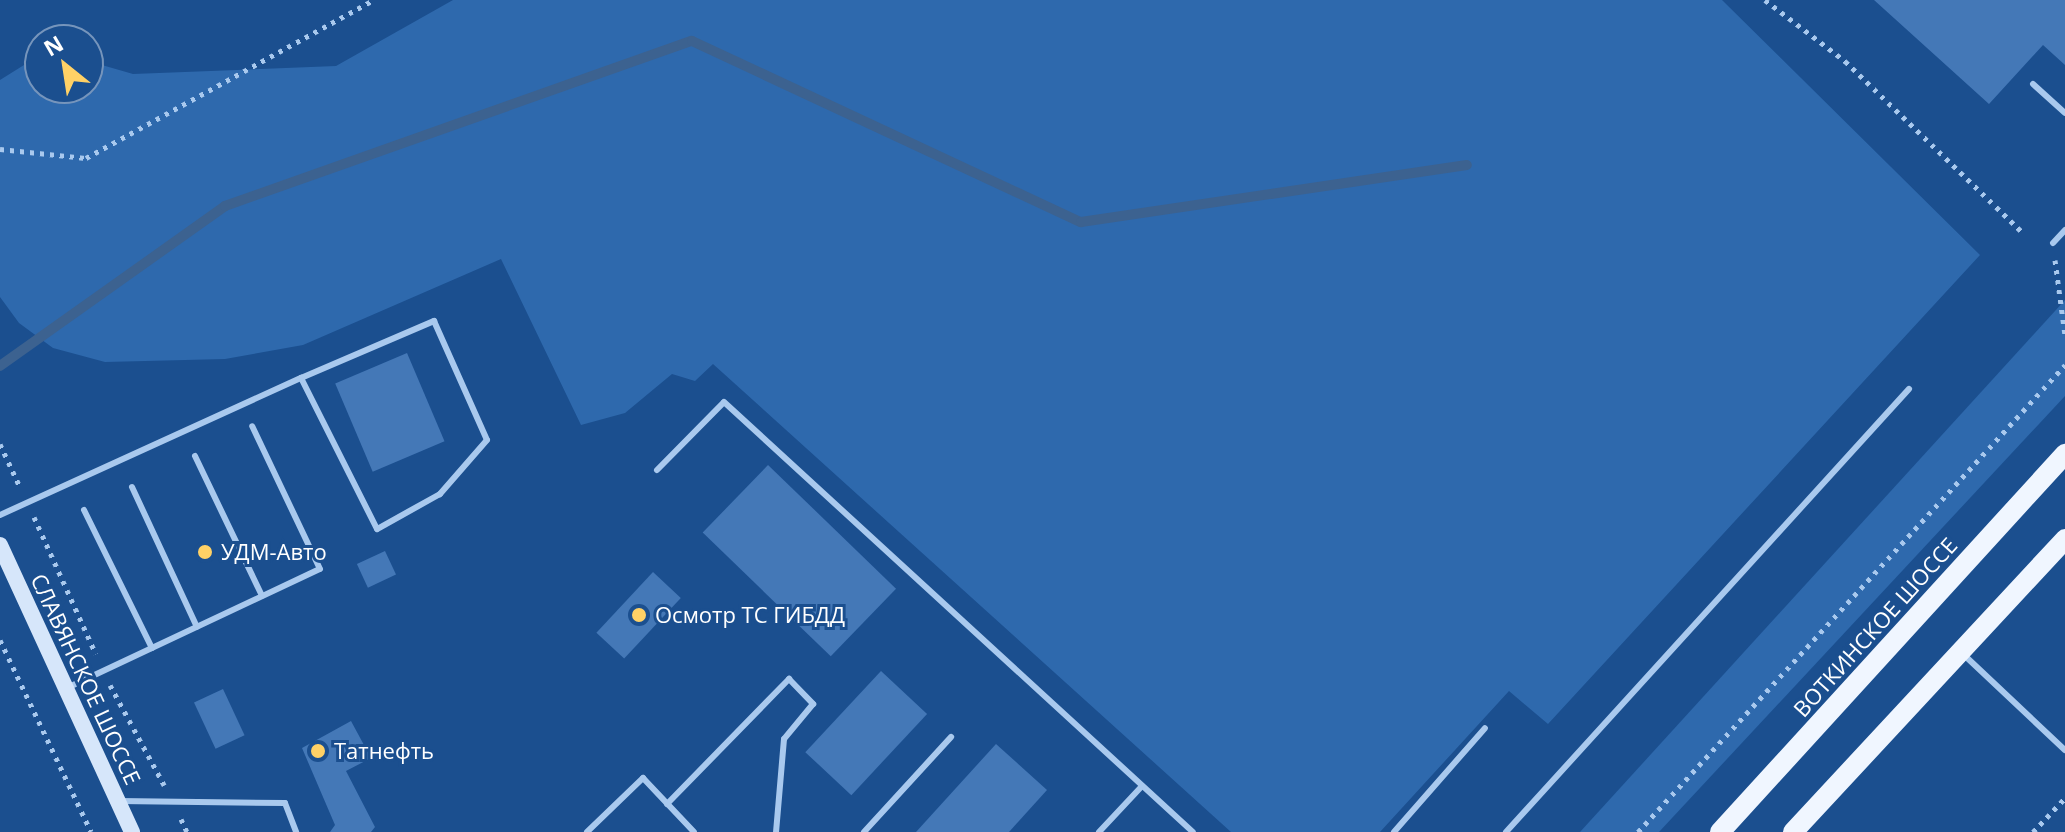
<!DOCTYPE html>
<meta charset="utf-8">
<style>
body{margin:0}
#map{position:relative;width:2065px;height:832px;overflow:hidden;background:#1b4f8f;font-family:"Open Sans",sans-serif}
div>[style]{position:absolute}
.green>*{inset:0;background:#2e69ad}
.stream>*{height:10px;margin:-5px;padding:0 5px;transform-origin:5px;border-radius:5px;background:#3c6290}
.building>*{inset:0;background:#4478b7;transform-origin:0 0}
.path>*{height:5px;margin-top:-2.5px;transform-origin:0;background:repeating-linear-gradient(90deg,#a9c9ee 0 4px,transparent 0 10px)}
.service>*{height:6px;margin:-3px;padding:0 3px;transform-origin:3px;border-radius:3px;background:#a9c9ee}
.secondary>*{height:16px;margin:-8px;padding:0 8px;transform-origin:8px;border-radius:8px;background:#d6e6fa}
.primary>*{height:20px;margin:-10px;padding:0 10px;transform-origin:10px;border-radius:10px;background:#f0f6ff}
.dots>*{width:22px;height:22px;translate:-50% -50%;box-sizing:border-box;border:4px solid #1b4f8f;border-radius:50%}
span{translate:-50% -50%;white-space:nowrap;text-align:center;line-height:1.15;-webkit-text-stroke:6px #1b4f8f;paint-order:stroke}
.poi-label{font-size:22px;color:#fff}
.left{translate:0 -50%;text-align:left}
.street-label{font-size:22px;color:#fff}
.north{position:absolute;left:24px;top:24px;width:80px;height:80px;box-sizing:border-box;background:#1b4f8f;border:2px solid #7695bc;border-radius:50%;rotate:330deg;font-size:22px;font-weight:700;line-height:32px;text-align:center;color:#fff}
.north::after{content:'';display:block;margin:auto;width:28px;height:36px;background:#ffd166;clip-path:polygon(50% 0,100% 100%,50% 72%,0 100%)}
</style>
<div id="map">
<div class="green">
<i style="clip-path:polygon(453px 0,1722px 0,1980px 255px,1548px 724px,1509px 691px,1380px 832px,1231px 832px,713px 364px,695px 381px,672px 374px,625px 413px,581px 425px,501px 259px,303px 345px,225px 359px,105px 362px,53px 348px,19px 323px,0 297px,0 80px,40px 55px,40px 88px,88px 88px,88px 61px,133px 74px,336px 66px)"></i>
<i style="clip-path:polygon(2065px 300px,2065px 396px,1659px 832px,1580px 832px)"></i>
</div>
<div class="stream">
<i style="left:0;top:366px;width:276px;rotate:-35.4deg"></i>
<i style="left:225px;top:206px;width:495px;rotate:-19.5deg"></i>
<i style="left:692px;top:41px;width:429px;rotate:25deg"></i>
<i style="left:1081px;top:222px;width:390px;rotate:-8.4deg"></i>
</div>
<div class="building">
<i style="clip-path:polygon(1874px 0,2065px 0,2065px 65px,2043px 45px,1989px 104px)"></i>
<i style="left:407px;top:353px;width:96px;height:78px;rotate:67deg"></i>
<i style="left:768px;top:465px;width:178px;height:94px;rotate:44deg"></i>
<i style="left:385px;top:551px;width:26px;height:31px;rotate:65deg"></i>
<i style="left:653px;top:572px;width:38px;height:83px;rotate:43deg"></i>
<i style="left:881px;top:671px;width:63px;height:111px;rotate:43deg"></i>
<i style="left:223px;top:689px;width:51px;height:32px;rotate:65deg"></i>
<i style="clip-path:polygon(351px 721px,371px 758px,346px 771px,375px 827px,371px 832px,330px 832px,335px 825px,302px 748px)"></i>
<i style="clip-path:polygon(996px 744px,1047px 790px,1009px 832px,916px 832px)"></i>
</div>
<div class="path">
<i style="left:1765px;top:0;width:101px;rotate:37.3deg"></i>
<i style="left:1845px;top:61px;width:246px;rotate:44deg"></i>
<i style="left:0;top:149px;width:86px;rotate:6deg"></i>
<i style="left:86px;top:158px;width:328px;rotate:-28.8deg"></i>
<i style="left:2055px;top:260px;width:76px;rotate:82.4deg"></i>
<i style="left:0;top:444px;width:47px;rotate:65.1deg"></i>
<i style="left:34px;top:517px;width:150px;rotate:65.7deg"></i>
<i style="left:0;top:640px;width:212px;rotate:64.6deg"></i>
<i style="left:110px;top:685px;width:114px;rotate:61.6deg"></i>
<i style="left:181px;top:819px;width:14px;rotate:65deg"></i>
<i style="left:1638px;top:832px;width:633px;rotate:-47.56deg"></i>
<i style="left:2033px;top:832px;width:47px;rotate:-46.7deg"></i>
</div>
<div class="service">
<i style="left:2033px;top:84px;width:43px;rotate:42.2deg"></i>
<i style="left:2053px;top:243px;width:18px;rotate:-47deg"></i>
<i style="left:195px;top:456px;width:155px;rotate:64.4deg"></i>
<i style="left:657px;top:470px;width:95px;rotate:-45.4deg"></i>
<i style="left:724px;top:402px;width:636px;rotate:42.52deg"></i>
<i style="left:132px;top:487px;width:154px;rotate:65.1deg"></i>
<i style="left:84px;top:510px;width:154px;rotate:63.8deg"></i>
<i style="left:0;top:515px;width:331px;rotate:-24.5deg"></i>
<i style="left:301px;top:378px;width:145px;rotate:-23.2deg"></i>
<i style="left:434px;top:321px;width:130px;rotate:66deg"></i>
<i style="left:487px;top:440px;width:72px;rotate:131deg"></i>
<i style="left:440px;top:494px;width:72px;rotate:150.9deg"></i>
<i style="left:377px;top:529px;width:169px;rotate:-116.7deg"></i>
<i style="left:1963px;top:654px;width:140px;rotate:43.3deg"></i>
<i style="left:69px;top:687px;width:277px;rotate:-25.2deg"></i>
<i style="left:320px;top:569px;width:158px;rotate:-115.4deg"></i>
<i style="left:119px;top:801px;width:166px;rotate:0.7deg"></i>
<i style="left:285px;top:803px;width:31px;rotate:69deg"></i>
<i style="left:667px;top:804px;width:175px;rotate:-45.7deg"></i>
<i style="left:789px;top:679px;width:35px;rotate:46deg"></i>
<i style="left:813px;top:704px;width:45px;rotate:129.6deg"></i>
<i style="left:784px;top:739px;width:93px;rotate:94.9deg"></i>
<i style="left:587px;top:832px;width:78px;rotate:-44deg"></i>
<i style="left:643px;top:778px;width:74px;rotate:46.6deg"></i>
<i style="left:864px;top:832px;width:129px;rotate:-47.5deg"></i>
<i style="left:1099px;top:832px;width:63px;rotate:-46.9deg"></i>
<i style="left:1394px;top:832px;width:138px;rotate:-48.8deg"></i>
<i style="left:1506px;top:832px;width:599px;rotate:-47.71deg"></i>
</div>
<div class="secondary">
<i style="left:0;top:545px;width:316px;rotate:65.3deg"></i>
</div>
<div class="primary">
<i style="left:1720px;top:832px;width:512px;rotate:-47.61deg"></i>
<i style="left:1793px;top:832px;width:400px;rotate:-47.1deg"></i>
</div>
<div class="dots">
<i style="left:205px;top:552px;background:#ffd166"></i>
<i style="left:639px;top:615px;background:#ffd166"></i>
<i style="left:318px;top:751px;background:#ffd166"></i>
</div>
<div class="poi-label">
<span class="left" style="left:221px;top:552px">УДМ-Авто</span>
<span class="left" style="left:655px;top:615px">Осмотр ТС ГИБДД</span>
<span class="left" style="left:334px;top:751px">Татнефть</span>
</div>
<div class="street-label">
<span style="left:1875px;top:627px;rotate:-48deg">ВОТКИНСКОЕ ШОССЕ</span>
<span style="left:86px;top:679px;rotate:65deg">СЛАВЯНСКОЕ ШОССЕ</span>
</div>
<div class="north">N</div>
</div>
